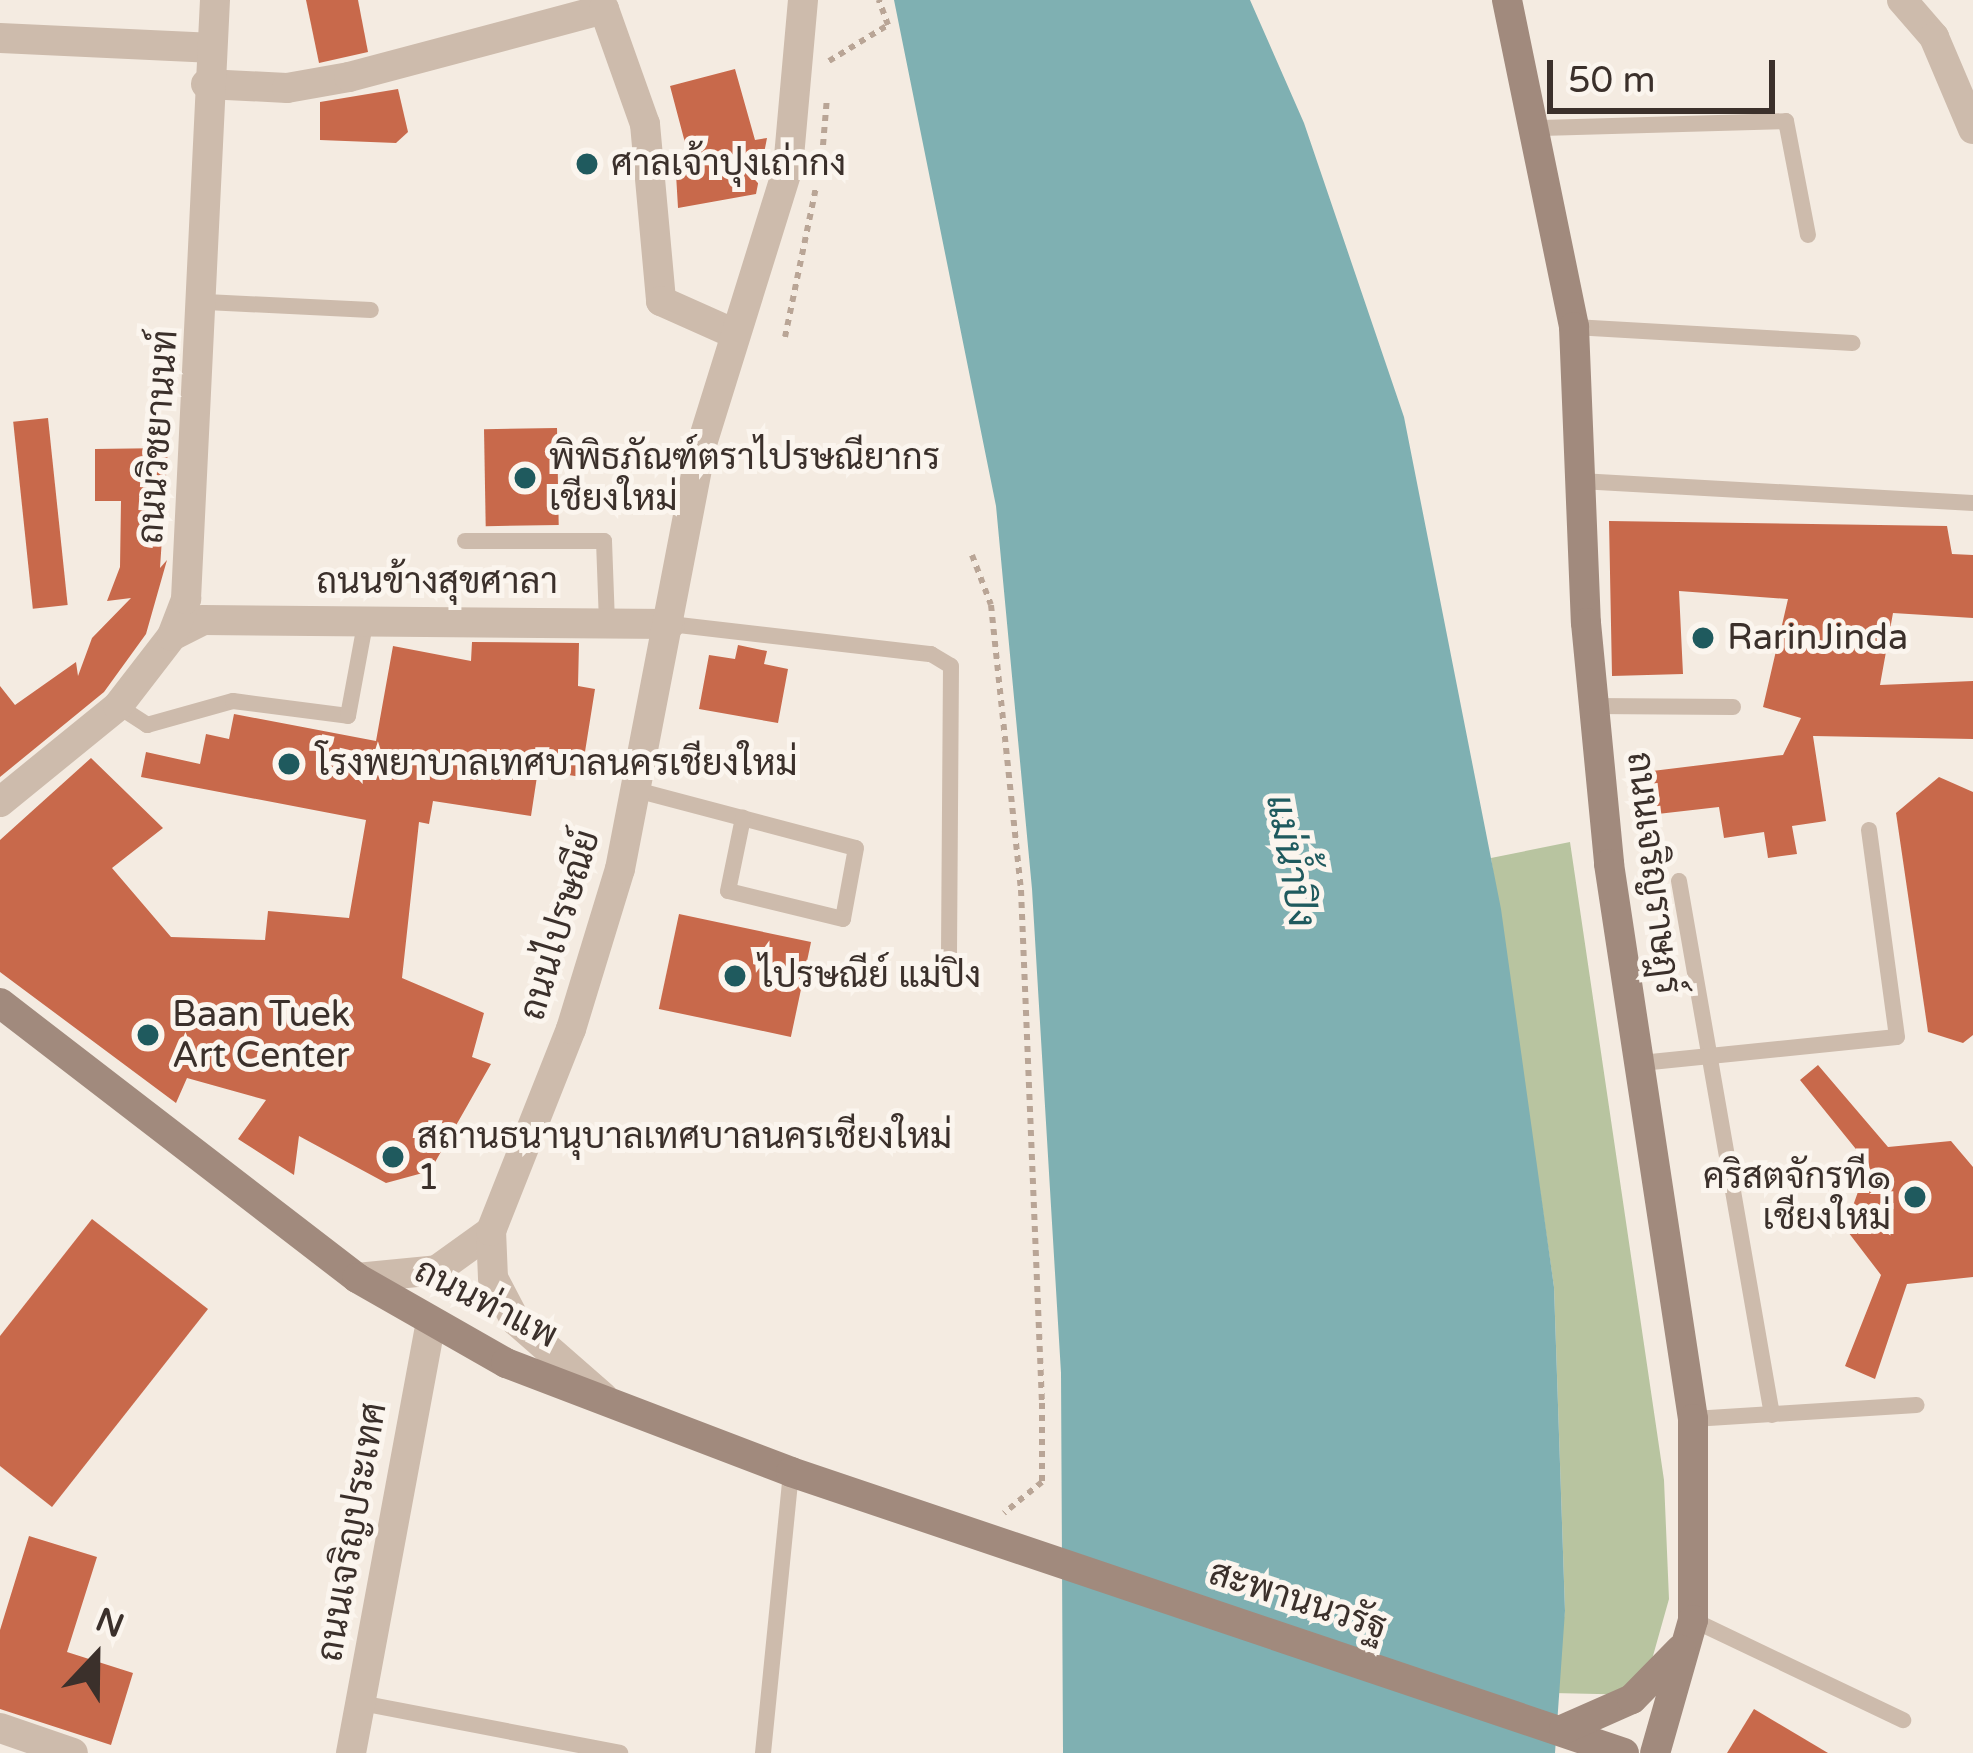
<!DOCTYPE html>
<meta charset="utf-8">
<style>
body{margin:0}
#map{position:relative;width:1973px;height:1753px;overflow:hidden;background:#f4ebe1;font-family:"Varela Round",Sarabun,sans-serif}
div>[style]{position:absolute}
.green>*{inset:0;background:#b8c4a0}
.water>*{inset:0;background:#7fb0b2}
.building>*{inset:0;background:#c8694b;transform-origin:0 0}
.path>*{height:6px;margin-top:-3px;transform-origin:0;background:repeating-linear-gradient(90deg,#b9a596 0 6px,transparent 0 12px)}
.service>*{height:16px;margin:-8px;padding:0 8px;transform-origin:8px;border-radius:8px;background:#cdbbac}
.minor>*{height:30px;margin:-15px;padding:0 15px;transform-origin:15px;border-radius:15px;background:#cdbbac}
.tertiary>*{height:30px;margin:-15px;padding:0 15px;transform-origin:15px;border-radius:15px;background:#cdbbac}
.secondary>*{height:30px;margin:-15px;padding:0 15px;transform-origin:15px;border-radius:15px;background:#a18a7d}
.dots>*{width:33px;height:33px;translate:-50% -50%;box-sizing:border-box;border:6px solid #fbf5ee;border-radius:50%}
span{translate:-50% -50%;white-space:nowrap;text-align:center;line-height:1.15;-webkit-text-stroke:10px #fbf5ee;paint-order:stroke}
.poi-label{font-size:36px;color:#3b302b}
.left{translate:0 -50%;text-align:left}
.right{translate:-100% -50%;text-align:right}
.street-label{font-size:36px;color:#3b302b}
.water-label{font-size:39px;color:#1f5a5e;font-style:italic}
.north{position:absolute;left:36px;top:1597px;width:120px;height:120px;-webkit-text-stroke:9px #fbf5ee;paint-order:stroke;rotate:22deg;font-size:33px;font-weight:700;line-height:48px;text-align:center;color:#3b302b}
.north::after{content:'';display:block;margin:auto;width:42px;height:54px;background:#3b302b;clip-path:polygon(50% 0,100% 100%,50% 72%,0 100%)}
.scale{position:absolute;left:1547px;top:60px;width:228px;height:54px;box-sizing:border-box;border:6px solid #3b302b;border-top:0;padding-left:15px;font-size:36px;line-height:42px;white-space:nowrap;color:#3b302b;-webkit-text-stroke:9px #fbf5ee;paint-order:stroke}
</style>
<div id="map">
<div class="green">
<i style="clip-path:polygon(1570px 842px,1664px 1480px,1669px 1599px,1642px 1695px,1553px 1693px,1565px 1611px,1554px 1287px,1491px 858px)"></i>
</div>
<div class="water">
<i style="clip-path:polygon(894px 0,1250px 0,1304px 123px,1404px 417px,1501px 909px,1554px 1287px,1565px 1611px,1555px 1753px,1063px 1753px,1061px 1373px,1032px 889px,996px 506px)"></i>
</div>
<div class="building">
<i style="clip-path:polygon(306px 0,358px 0,368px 52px,319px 63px)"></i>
<i style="clip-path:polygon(735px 69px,755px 140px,767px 138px,756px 194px,678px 208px,675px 157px,688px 154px,670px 86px)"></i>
<i style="clip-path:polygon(398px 89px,408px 132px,396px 143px,320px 140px,320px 102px)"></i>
<i style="left:48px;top:418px;width:188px;height:35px;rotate:84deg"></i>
<i style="left:557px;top:428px;width:97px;height:73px;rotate:89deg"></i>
<i style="clip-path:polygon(168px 448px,160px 568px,167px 560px,146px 634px,104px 692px,0 777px,0 686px,15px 705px,76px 662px,78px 676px,92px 638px,131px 598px,107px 601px,120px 567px,121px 501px,95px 501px,95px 449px)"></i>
<i style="clip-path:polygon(1609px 521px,1947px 526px,1952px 554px,1973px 555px,1973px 618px,1893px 613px,1880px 685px,1973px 681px,1973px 739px,1813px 736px,1826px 821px,1792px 826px,1797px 854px,1768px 858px,1764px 832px,1724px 838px,1719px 807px,1640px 816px,1636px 773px,1783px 755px,1801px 718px,1763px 707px,1788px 599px,1679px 591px,1683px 674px,1612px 676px)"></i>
<i style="clip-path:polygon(472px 642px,579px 643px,578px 686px,595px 689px,581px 777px,538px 770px,531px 816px,433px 801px,429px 824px,419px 822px,402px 978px,484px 1013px,472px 1057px,491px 1064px,430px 1171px,386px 1183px,299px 1136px,294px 1175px,238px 1139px,266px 1100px,187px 1078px,176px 1103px,0 972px,0 840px,91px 758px,163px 828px,112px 868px,171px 937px,265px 940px,268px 911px,349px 918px,366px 820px,141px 777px,146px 752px,200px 764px,206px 734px,229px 739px,234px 714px,376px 741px,393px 646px,471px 661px)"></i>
<i style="clip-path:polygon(738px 645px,767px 651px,764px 664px,788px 669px,778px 723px,699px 709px,709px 655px,735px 659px)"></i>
<i style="clip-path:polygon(1939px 777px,1973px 792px,1973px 1035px,1963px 1043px,1928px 1032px,1896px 813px)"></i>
<i style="left:679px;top:914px;width:135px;height:97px;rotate:12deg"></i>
<i style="clip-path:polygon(1818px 1065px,1888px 1147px,1951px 1141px,1973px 1167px,1973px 1277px,1907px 1284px,1875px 1379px,1845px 1366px,1881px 1275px,1845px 1228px,1868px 1164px,1800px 1080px)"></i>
<i style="clip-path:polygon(92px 1219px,208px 1309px,52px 1507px,0 1466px,0 1336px)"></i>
<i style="clip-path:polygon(29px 1536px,97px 1557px,67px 1652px,133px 1673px,111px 1745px,0 1709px,0 1630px)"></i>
<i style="clip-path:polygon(1754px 1709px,1828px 1753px,1727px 1753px)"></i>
</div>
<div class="path">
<i style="left:829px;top:61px;width:69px;rotate:-31.4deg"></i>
<i style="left:888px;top:25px;width:27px;rotate:-110deg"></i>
<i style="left:822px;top:157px;width:59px;rotate:-85.2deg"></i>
<i style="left:785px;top:337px;width:153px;rotate:-78.3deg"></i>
<i style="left:972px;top:555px;width:53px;rotate:69.2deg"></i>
<i style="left:991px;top:605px;width:287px;rotate:84deg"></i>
<i style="left:1021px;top:890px;width:513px;rotate:87.66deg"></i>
<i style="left:1042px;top:1403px;width:79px;rotate:90deg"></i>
<i style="left:1042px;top:1482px;width:49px;rotate:140.8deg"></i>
</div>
<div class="service">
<i style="left:1541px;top:128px;width:245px;rotate:-1.6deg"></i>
<i style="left:1786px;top:121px;width:116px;rotate:79.1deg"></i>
<i style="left:206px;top:302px;width:165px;rotate:2.8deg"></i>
<i style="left:1574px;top:327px;width:279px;rotate:3.3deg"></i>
<i style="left:1580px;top:481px;width:394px;rotate:3.2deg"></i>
<i style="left:465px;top:541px;width:139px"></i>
<i style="left:604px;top:541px;width:81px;rotate:87.9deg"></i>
<i style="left:670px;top:624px;width:263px;rotate:6.6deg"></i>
<i style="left:931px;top:654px;width:23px;rotate:31deg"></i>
<i style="left:951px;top:666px;width:293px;rotate:90.4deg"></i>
<i style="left:118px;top:706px;width:35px;rotate:33deg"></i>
<i style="left:147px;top:725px;width:89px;rotate:-15.6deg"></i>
<i style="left:233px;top:701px;width:116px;rotate:7.4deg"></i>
<i style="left:348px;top:716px;width:99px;rotate:-79.5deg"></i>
<i style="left:1594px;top:706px;width:139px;rotate:0.4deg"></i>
<i style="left:640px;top:791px;width:223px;rotate:14.8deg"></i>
<i style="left:856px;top:848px;width:72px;rotate:100.4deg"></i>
<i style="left:843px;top:919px;width:118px;rotate:-166.3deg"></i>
<i style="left:728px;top:891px;width:75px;rotate:-78.4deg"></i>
<i style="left:1679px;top:881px;width:542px;rotate:80.12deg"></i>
<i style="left:1641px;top:1063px;width:257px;rotate:-5.8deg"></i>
<i style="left:1897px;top:1037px;width:209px;rotate:-97.7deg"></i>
<i style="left:1693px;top:1419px;width:224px;rotate:-3.6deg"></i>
<i style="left:1693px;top:1620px;width:233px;rotate:25.5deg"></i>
<i style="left:361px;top:1703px;width:264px;rotate:10.9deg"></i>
<i style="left:763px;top:1753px;width:282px;rotate:-84.3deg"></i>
</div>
<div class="minor">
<i style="left:1902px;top:0;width:49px;rotate:49.1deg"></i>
<i style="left:1934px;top:37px;width:100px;rotate:67deg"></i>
<i style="left:0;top:38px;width:209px;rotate:2.7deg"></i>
<i style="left:206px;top:84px;width:81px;rotate:2.8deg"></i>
<i style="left:287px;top:88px;width:63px;rotate:-10.1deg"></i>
<i style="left:349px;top:77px;width:264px;rotate:-14.9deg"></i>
<i style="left:604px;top:9px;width:122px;rotate:70.4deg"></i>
<i style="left:645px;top:124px;width:178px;rotate:84.8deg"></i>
<i style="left:661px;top:301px;width:81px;rotate:24deg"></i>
<i style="left:172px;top:636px;width:35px;rotate:-27deg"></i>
<i style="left:203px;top:620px;width:467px;rotate:0.5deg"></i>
<i style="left:0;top:802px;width:152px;rotate:-39.1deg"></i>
<i style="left:118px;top:706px;width:88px;rotate:-52.4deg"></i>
<i style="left:172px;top:636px;width:40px;rotate:-69deg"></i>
<i style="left:186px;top:599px;width:600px;rotate:-87.23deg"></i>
<i style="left:0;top:1728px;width:77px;rotate:18.9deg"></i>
</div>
<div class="tertiary">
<i style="left:357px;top:1278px;width:80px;rotate:-5.7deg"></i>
<i style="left:437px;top:1270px;width:67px;rotate:-35.8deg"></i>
<i style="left:603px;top:1397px;width:117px;rotate:-138.8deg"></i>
<i style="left:515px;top:1320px;width:47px;rotate:-117.6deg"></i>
<i style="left:493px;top:1278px;width:47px;rotate:-92.4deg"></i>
<i style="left:491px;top:1231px;width:217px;rotate:-68.4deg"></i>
<i style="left:571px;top:1029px;width:167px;rotate:-73deg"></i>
<i style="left:620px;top:869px;width:430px;rotate:-79.1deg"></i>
<i style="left:701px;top:447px;width:292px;rotate:-72.7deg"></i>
<i style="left:788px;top:168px;width:169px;rotate:-84.9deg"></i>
<i style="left:351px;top:1753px;width:435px;rotate:-79.5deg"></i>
</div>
<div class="secondary">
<i style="left:1507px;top:0;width:334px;rotate:78.4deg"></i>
<i style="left:1574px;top:327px;width:296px;rotate:87.7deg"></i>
<i style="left:1586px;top:623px;width:242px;rotate:84.5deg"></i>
<i style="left:1609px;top:864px;width:561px;rotate:81.39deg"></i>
<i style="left:1693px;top:1419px;width:201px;rotate:90deg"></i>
<i style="left:1693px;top:1620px;width:138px;rotate:105.9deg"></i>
<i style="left:0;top:1003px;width:451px;rotate:37.6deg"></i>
<i style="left:357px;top:1278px;width:172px;rotate:29.7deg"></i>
<i style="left:506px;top:1363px;width:305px;rotate:20.9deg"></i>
<i style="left:791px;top:1472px;width:879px;rotate:18.64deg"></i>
<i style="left:1564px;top:1729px;width:74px;rotate:-23.8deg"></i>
<i style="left:1632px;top:1699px;width:69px;rotate:-45.6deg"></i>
</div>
<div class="dots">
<i style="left:587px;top:164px;background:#1f5a5e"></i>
<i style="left:525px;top:478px;background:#1f5a5e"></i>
<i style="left:1703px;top:638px;background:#1f5a5e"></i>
<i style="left:289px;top:764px;background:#1f5a5e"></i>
<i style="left:735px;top:976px;background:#1f5a5e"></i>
<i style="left:148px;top:1035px;background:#1f5a5e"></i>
<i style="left:393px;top:1157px;background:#1f5a5e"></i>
<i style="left:1915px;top:1197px;background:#1f5a5e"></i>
</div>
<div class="poi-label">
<span class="left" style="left:611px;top:164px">ศาลเจ้าปุงเถ่ากง</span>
<span class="left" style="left:549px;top:478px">พิพิธภัณฑ์ตราไปรษณียากร<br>เชียงใหม่</span>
<span class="left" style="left:1727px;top:638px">RarinJinda</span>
<span class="left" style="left:316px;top:764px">โรงพยาบาลเทศบาลนครเชียงใหม่</span>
<span class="left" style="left:759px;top:976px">ไปรษณีย์ แม่ปิง</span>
<span class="left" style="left:172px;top:1035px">Baan Tuek<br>Art Center</span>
<span class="left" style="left:417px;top:1157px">สถานธนานุบาลเทศบาลนครเชียงใหม่<br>1</span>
<span class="right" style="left:1891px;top:1197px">คริสตจักรที๑<br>เชียงใหม่</span>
</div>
<div class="street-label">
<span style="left:158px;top:437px;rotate:-86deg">ถนนวิชยานนท์</span>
<span style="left:437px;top:582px">ถนนข้างสุขศาลา</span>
<span style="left:1654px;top:873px;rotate:83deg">ถนนเจริญราษฎร์</span>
<span style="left:560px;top:925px;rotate:-73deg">ถนนไปรษณีย์</span>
<span style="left:486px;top:1303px;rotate:27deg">ถนนท่าแพ</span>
<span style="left:352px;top:1532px;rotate:-80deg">ถนนเจริญประเทศ</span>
<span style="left:1298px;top:1600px;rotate:18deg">สะพานนวรัฐ</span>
</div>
<div class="water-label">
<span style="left:1290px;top:861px;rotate:80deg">แม่น้ำปิง</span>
</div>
<div class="north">N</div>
<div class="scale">50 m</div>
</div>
